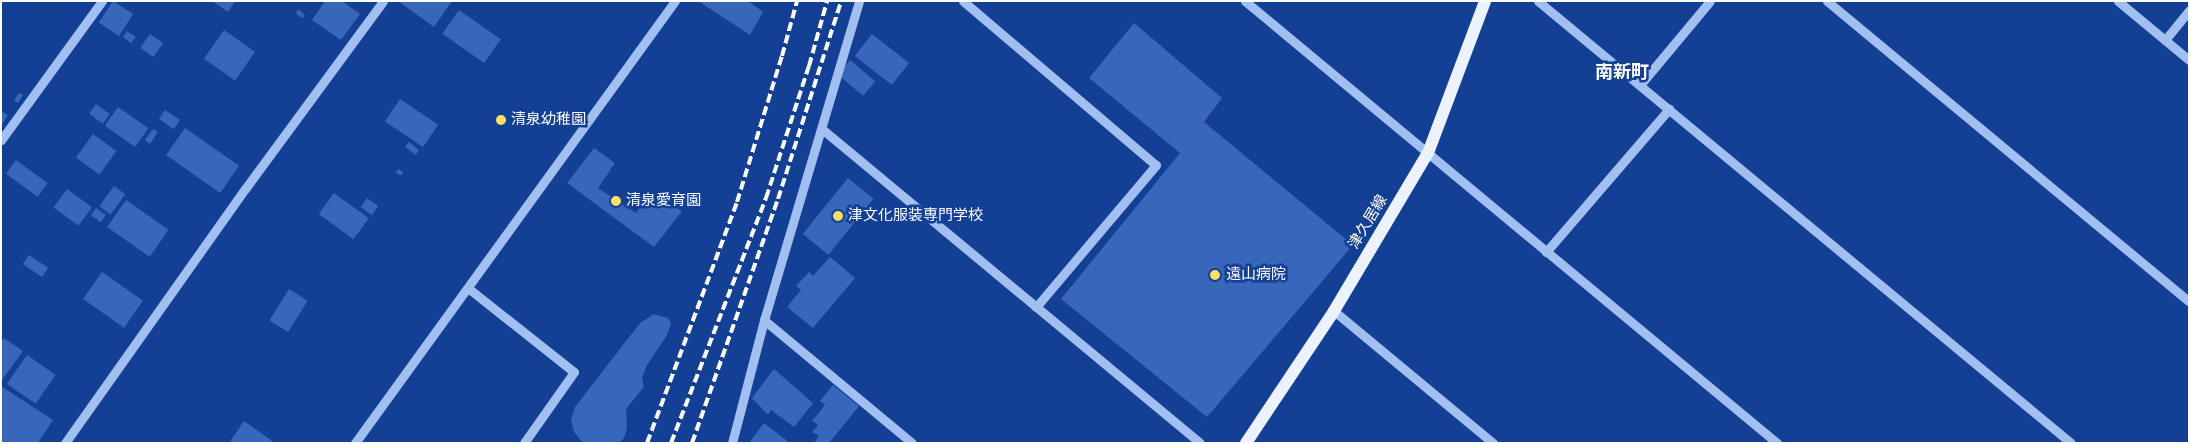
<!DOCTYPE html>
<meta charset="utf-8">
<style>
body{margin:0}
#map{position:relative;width:2190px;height:444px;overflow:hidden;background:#134094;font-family:"Nunito Sans","Noto Sans JP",sans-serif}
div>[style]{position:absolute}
.building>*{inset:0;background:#3766bb;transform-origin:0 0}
.minor>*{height:9px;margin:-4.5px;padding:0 4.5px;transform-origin:4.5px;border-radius:4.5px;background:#a2bff2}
.major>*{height:12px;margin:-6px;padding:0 6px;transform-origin:6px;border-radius:6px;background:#edf2ff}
.rail>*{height:4px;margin-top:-2px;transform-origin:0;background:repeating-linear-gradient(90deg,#fff 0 9px,transparent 0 13px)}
.dots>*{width:14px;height:14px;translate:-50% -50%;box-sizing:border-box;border:2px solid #134094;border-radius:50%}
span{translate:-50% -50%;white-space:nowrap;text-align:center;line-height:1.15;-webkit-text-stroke:5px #134094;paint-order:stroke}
.poi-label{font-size:15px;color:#fff}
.left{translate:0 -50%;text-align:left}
.street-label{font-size:15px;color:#fff}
.quarter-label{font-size:18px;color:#fff;font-weight:700}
.frame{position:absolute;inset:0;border:2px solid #fff;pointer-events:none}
</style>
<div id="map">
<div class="building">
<i style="left:113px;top:1px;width:24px;height:26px;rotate:33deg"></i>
<i style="clip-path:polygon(212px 1px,235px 1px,228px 12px)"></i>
<i style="clip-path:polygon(325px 1px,342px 1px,360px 14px,341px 40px,312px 20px)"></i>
<i style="clip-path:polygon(398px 1px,452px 1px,434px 27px)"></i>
<i style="clip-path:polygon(698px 1px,748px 1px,763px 12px,750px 35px)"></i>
<i style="clip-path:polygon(298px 9px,305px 15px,303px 18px,296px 14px)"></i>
<i style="left:459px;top:10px;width:51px;height:29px;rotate:35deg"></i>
<i style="clip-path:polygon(1134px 23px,1222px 98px,1204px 122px,1353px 245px,1207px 417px,1061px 299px,1180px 153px,1089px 78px)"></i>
<i style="left:224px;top:30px;width:38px;height:35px;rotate:35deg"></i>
<i style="clip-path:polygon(127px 31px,136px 37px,131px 43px,123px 37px)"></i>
<i style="left:150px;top:34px;width:16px;height:17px;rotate:35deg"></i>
<i style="left:872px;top:34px;width:47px;height:28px;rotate:38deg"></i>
<i style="left:850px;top:60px;width:33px;height:19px;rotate:40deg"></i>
<i style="clip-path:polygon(19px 93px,23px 95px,18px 103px,14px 100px)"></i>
<i style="left:400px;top:99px;width:46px;height:27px;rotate:34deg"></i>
<i style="left:96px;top:104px;width:17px;height:12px;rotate:36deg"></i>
<i style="left:118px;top:107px;width:37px;height:23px;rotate:35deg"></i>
<i style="left:165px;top:110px;width:18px;height:11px;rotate:34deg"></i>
<i style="clip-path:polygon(3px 112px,8px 115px,1px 126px,1px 114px)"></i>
<i style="left:185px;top:128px;width:66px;height:33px;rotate:35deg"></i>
<i style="clip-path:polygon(153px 129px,158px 132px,150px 144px,145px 140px)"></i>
<i style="left:93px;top:134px;width:29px;height:29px;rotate:36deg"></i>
<i style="clip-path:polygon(409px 142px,419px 150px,416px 155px,405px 147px)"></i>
<i style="clip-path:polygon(594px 148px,615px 163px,598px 188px,636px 213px,652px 191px,682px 211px,654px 247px,567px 183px)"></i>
<i style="left:16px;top:160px;width:39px;height:17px;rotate:36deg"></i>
<i style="left:398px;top:169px;width:6px;height:4px;rotate:31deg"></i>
<i style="left:848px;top:178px;width:33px;height:72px;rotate:39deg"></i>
<i style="left:114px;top:186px;width:14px;height:25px;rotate:36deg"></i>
<i style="left:67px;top:189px;width:31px;height:23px;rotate:36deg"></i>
<i style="left:334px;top:193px;width:43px;height:26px;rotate:36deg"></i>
<i style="left:367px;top:198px;width:14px;height:11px;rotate:36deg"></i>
<i style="left:126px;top:200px;width:52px;height:33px;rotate:35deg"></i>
<i style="left:96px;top:208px;width:12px;height:9px;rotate:35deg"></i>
<i style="left:29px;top:255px;width:23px;height:11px;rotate:34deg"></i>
<i style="clip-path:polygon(830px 257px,855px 278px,813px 328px,787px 307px,801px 290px,796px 286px,809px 272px,813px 276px)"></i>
<i style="left:102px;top:272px;width:50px;height:33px;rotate:35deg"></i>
<i style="left:289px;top:289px;width:22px;height:37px;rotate:32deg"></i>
<i style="clip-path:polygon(654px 314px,668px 318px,671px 324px,667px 335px,647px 365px,642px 378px,644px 387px,626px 409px,627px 428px,624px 438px,619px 443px,583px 443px,574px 432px,571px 420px,575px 407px,640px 323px)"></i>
<i style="clip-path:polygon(4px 338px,23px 351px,2px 380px,1px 342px)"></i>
<i style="left:27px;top:355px;width:35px;height:35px;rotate:35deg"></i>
<i style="clip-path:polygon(774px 369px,813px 403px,794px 427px,771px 410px,768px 415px,752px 398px)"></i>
<i style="clip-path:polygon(833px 385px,859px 406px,829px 443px,814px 443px,819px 436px,812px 432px,818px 425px,812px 421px,825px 405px,820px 401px)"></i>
<i style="clip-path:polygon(1px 386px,53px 420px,38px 443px,1px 443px)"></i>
<i style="clip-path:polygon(244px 421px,275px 443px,229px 443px)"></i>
<i style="clip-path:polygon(764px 423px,790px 443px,749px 443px)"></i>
</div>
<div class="minor">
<i style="left:963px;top:1px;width:253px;rotate:40.4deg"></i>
<i style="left:1156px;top:165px;width:186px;rotate:130.2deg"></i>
<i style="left:1245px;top:1px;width:692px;rotate:39.72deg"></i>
<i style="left:1538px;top:1px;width:692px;rotate:39.67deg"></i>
<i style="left:1827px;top:1px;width:471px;rotate:39.7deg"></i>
<i style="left:2118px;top:1px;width:92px;rotate:39.7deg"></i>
<i style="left:2165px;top:40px;width:38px;rotate:-51deg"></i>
<i style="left:1640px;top:85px;width:109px;rotate:-50.2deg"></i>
<i style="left:822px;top:129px;width:491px;rotate:39.7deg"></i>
<i style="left:1px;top:140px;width:172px;rotate:-54deg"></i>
<i style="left:1546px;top:252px;width:189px;rotate:-49.3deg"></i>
<i style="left:468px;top:288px;width:135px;rotate:38.4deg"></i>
<i style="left:574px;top:372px;width:87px;rotate:125.2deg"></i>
<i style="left:1334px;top:311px;width:207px;rotate:39.7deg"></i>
<i style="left:764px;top:320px;width:192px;rotate:39.7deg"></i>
<i style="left:65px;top:443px;width:311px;rotate:-54.7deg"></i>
<i style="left:245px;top:189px;width:233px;rotate:-53.7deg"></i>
<i style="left:355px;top:443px;width:546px;rotate:-54.1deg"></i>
<i style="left:732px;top:443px;width:127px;rotate:-75.4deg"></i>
<i style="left:764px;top:320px;width:333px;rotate:-73.4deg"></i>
</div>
<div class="major">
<i style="left:1246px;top:443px;width:159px;rotate:-56.3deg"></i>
<i style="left:1334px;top:311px;width:184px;rotate:-59.3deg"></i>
<i style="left:1428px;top:153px;width:162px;rotate:-69.4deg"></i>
</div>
<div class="rail">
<i style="left:647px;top:443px;width:257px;rotate:-69.5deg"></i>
<i style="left:737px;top:202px;width:153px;rotate:-72.9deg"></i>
<i style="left:782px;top:56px;width:57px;rotate:-74.7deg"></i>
<i style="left:671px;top:443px;width:263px;rotate:-68.8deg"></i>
<i style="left:766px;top:198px;width:139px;rotate:-72deg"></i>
<i style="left:809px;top:66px;width:67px;rotate:-74.5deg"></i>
<i style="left:692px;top:443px;width:259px;rotate:-70.6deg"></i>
<i style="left:778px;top:199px;width:208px;rotate:-72.3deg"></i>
</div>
<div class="dots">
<i style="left:501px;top:120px;background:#ffe063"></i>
<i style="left:616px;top:201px;background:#ffe063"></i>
<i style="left:838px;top:216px;background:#ffe063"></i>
<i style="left:1215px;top:275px;background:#ffe063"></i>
</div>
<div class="poi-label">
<span class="left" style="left:511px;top:120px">清泉幼稚園</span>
<span class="left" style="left:626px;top:201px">清泉愛育園</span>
<span class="left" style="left:848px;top:216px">津文化服装専門学校</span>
<span class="left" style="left:1226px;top:275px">遠山病院</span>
</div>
<div class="street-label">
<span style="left:1368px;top:222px;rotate:-59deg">津久居線</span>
</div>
<div class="quarter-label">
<span style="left:1622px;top:72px">南新町</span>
</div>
<div class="frame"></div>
</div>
